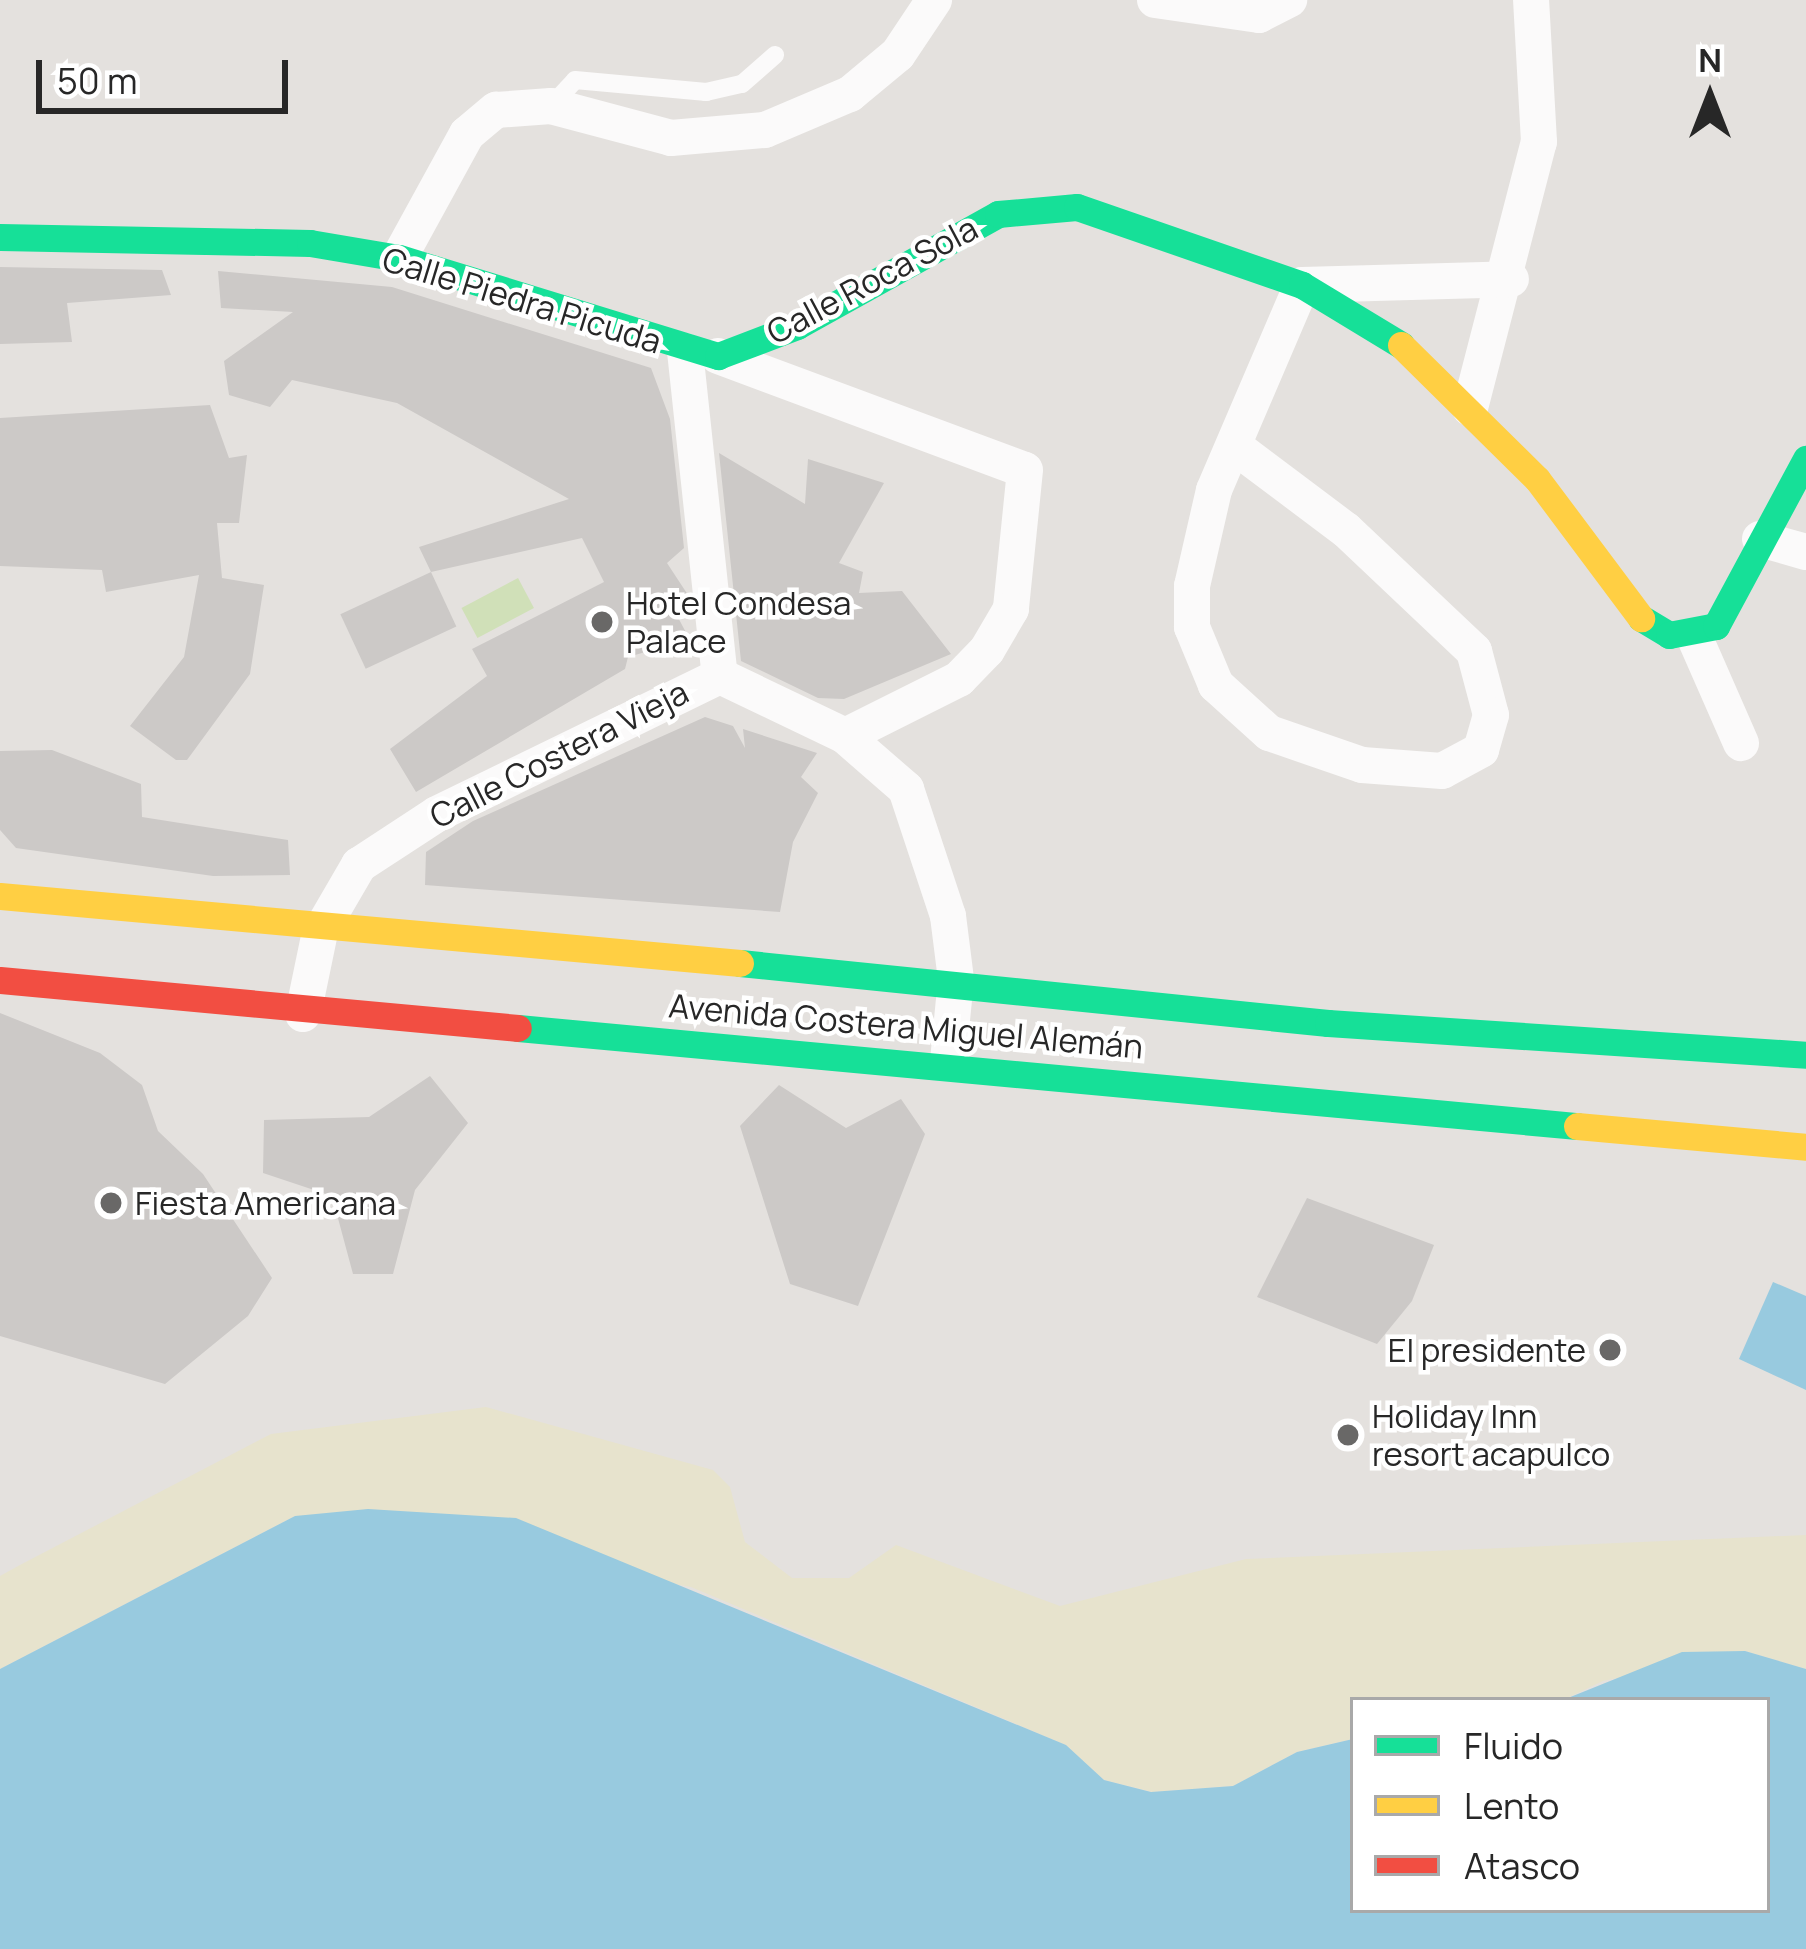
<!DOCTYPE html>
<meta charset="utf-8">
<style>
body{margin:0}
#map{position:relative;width:1806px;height:1949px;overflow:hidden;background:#e4e1de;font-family:Manrope,sans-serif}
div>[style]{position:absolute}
.sand>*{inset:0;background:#e7e3cd}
.pitch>*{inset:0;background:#d0e0b8;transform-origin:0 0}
.water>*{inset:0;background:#98cadf}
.building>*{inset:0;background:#ccc9c7;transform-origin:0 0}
.lane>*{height:18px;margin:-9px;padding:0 9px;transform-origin:9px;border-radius:9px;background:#fbfafa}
.street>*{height:36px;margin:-18px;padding:0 18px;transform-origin:18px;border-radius:18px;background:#fbfafa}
.fast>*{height:27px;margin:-13.5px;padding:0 13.5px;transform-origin:13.5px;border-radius:13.5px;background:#16e098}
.slow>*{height:27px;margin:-13.5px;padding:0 13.5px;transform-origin:13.5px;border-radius:13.5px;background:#ffcf43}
.jam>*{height:27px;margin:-13.5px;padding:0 13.5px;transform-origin:13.5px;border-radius:13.5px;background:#f24e42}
.dots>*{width:33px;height:33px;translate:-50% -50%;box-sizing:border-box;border:6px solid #fff;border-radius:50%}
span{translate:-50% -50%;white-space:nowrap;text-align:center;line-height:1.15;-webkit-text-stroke:9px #fff;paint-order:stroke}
.street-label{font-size:33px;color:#272727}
.poi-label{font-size:33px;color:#272727}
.left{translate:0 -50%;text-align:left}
.right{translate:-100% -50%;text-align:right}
.legend{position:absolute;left:1350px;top:1697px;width:420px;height:216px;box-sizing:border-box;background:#fff;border:3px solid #a9a9a9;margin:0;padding:15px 21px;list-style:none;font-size:36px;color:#272727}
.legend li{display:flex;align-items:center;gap:24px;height:60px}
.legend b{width:60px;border:3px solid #a9a9a9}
.north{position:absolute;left:1650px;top:36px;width:120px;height:120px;-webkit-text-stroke:9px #fff;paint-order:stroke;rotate:0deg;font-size:33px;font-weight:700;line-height:48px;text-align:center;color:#272727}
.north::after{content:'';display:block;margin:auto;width:42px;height:54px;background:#272727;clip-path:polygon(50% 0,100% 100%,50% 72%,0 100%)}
.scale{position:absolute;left:36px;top:60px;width:252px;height:54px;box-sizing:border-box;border:6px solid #272727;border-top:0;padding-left:15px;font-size:36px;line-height:42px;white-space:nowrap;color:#272727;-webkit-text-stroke:9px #fff;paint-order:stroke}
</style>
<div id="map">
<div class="sand">
<i style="clip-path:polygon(486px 1407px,713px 1470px,730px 1487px,745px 1542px,792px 1578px,849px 1578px,896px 1545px,1060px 1606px,1246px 1559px,1806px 1535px,1806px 1669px,1745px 1651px,1603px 1681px,1563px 1700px,1353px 1700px,1353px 1739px,1297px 1752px,1233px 1786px,1152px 1792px,1104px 1780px,1066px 1745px,691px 1587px,295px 1516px,0 1669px,0 1576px,20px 1565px,271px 1434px)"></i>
</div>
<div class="pitch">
<i style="left:518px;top:578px;width:34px;height:64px;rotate:62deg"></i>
</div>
<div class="water">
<i style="clip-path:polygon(1773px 1282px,1806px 1296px,1806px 1390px,1739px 1359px)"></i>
<i style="clip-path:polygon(368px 1509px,516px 1518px,1066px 1745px,1104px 1780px,1151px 1792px,1233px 1786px,1297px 1752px,1353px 1739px,1353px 1910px,1767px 1910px,1767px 1700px,1563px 1700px,1682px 1652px,1745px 1651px,1806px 1669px,1806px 1949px,0 1949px,0 1669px,295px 1516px)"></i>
</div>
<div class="building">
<i style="clip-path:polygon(0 267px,162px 270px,171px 295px,67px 303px,72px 342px,0 344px)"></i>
<i style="clip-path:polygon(218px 271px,392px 287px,651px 368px,670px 419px,684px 548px,667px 563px,688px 595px,673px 608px,691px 642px,667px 628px,673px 644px,628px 657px,625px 669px,416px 792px,390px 749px,487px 676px,472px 649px,604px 582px,582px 538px,431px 572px,419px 547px,569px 499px,397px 403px,292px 380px,270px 407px,229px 395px,224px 361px,293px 312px,221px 308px)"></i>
<i style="clip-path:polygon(210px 405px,229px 458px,247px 455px,239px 523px,217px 523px,222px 578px,264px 585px,250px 674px,187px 760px,176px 760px,130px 726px,184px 657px,199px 575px,106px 592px,102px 570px,0 566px,0 418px)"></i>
<i style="clip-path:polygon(719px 453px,805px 504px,808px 459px,884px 483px,839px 563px,863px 572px,859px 593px,902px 591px,951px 654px,844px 699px,818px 698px,741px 661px)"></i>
<i style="left:431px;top:572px;width:60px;height:100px;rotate:65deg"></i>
<i style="clip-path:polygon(705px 717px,733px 726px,745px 748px,743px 729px,817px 753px,801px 777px,818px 793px,793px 842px,780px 912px,425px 885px,426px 852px,473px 821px)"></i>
<i style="clip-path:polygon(52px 750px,141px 784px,142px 817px,288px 840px,290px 875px,213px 876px,16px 848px,0 830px,0 751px)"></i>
<i style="clip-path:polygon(0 1013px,100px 1053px,142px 1085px,158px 1131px,203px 1174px,272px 1278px,248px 1316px,165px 1384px,0 1336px)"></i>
<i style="clip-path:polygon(430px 1076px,468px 1123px,415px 1190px,393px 1274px,353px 1274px,332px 1196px,263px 1173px,264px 1120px,369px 1117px)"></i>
<i style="clip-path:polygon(779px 1085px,846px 1128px,901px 1099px,925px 1134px,858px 1306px,790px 1284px,740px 1126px)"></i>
<i style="clip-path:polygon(1307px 1198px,1434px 1245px,1412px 1301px,1377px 1344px,1257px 1297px)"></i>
</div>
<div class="lane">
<i style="left:551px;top:106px;width:35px;rotate:-47deg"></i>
<i style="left:575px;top:80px;width:132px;rotate:5.2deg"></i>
<i style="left:706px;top:92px;width:37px;rotate:-13deg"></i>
<i style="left:742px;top:84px;width:44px;rotate:-41.3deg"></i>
</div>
<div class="street">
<i style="left:1155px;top:0;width:105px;rotate:8.2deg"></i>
<i style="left:1259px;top:15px;width:34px;rotate:-27deg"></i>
<i style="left:399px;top:258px;width:141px;rotate:-61.3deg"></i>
<i style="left:467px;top:134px;width:38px;rotate:-40deg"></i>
<i style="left:496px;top:110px;width:55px;rotate:-4.2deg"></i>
<i style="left:551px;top:106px;width:124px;rotate:14.9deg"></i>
<i style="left:671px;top:138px;width:94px;rotate:-4.9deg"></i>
<i style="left:765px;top:130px;width:92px;rotate:-23deg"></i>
<i style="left:850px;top:94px;width:62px;rotate:-39.8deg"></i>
<i style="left:898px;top:54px;width:65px;rotate:-56.3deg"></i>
<i style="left:685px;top:351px;width:327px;rotate:83.9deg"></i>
<i style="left:718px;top:356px;width:327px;rotate:20.4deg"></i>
<i style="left:1025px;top:470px;width:140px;rotate:95.8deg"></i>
<i style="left:1011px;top:609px;width:48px;rotate:120.3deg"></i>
<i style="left:987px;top:650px;width:40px;rotate:134deg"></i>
<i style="left:959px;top:679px;width:127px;rotate:153.4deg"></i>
<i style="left:1470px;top:408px;width:275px;rotate:-75.5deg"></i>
<i style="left:1539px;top:142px;width:142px;rotate:-93.2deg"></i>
<i style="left:1234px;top:446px;width:140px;rotate:36.9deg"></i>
<i style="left:1346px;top:530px;width:176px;rotate:43.4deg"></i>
<i style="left:1474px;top:651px;width:66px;rotate:75.1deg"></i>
<i style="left:1491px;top:715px;width:36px;rotate:106deg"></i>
<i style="left:1481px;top:750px;width:44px;rotate:151.7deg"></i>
<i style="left:1442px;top:771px;width:80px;rotate:-175.7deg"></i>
<i style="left:1362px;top:765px;width:98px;rotate:-161deg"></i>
<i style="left:1269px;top:733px;width:72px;rotate:-137.8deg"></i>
<i style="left:1216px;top:685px;width:63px;rotate:-112.5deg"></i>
<i style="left:1192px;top:627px;width:41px;rotate:-90deg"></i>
<i style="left:1192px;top:586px;width:98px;rotate:-77.1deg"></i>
<i style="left:1214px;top:490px;width:223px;rotate:-66.8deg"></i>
<i style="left:1302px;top:285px;width:209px;rotate:-1.6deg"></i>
<i style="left:1760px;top:539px;width:48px;rotate:15.8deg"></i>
<i style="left:1694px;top:636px;width:117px;rotate:66.3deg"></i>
<i style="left:303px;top:1014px;width:84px;rotate:-78.3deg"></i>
<i style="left:320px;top:932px;width:78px;rotate:-59.8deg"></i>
<i style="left:359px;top:865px;width:93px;rotate:-33.2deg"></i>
<i style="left:437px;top:814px;width:315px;rotate:-26deg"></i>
<i style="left:720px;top:676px;width:139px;rotate:25.6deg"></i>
<i style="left:845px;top:736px;width:81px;rotate:41deg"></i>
<i style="left:906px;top:789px;width:134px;rotate:71.7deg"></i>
<i style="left:948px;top:916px;width:64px;rotate:82.8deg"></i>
<i style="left:956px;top:979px;width:82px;rotate:95.6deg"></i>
</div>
<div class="fast">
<i style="left:0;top:237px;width:310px;rotate:1.1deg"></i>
<i style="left:310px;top:243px;width:90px;rotate:9.6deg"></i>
<i style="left:399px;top:258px;width:334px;rotate:17.1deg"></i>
<i style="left:718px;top:356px;width:85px;rotate:-20.8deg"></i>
<i style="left:797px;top:326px;width:230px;rotate:-29.1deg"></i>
<i style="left:998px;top:214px;width:79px;rotate:-5.1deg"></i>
<i style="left:1077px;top:207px;width:238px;rotate:19.1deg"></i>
<i style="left:1302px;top:285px;width:116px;rotate:31.2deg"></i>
<i style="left:1641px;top:618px;width:33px;rotate:31deg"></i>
<i style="left:1669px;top:635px;width:48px;rotate:-10.8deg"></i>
<i style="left:1716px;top:626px;width:190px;rotate:-61.7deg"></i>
<i style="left:740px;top:963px;width:591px;rotate:5.83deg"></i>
<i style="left:1328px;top:1023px;width:479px;rotate:3.8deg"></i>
<i style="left:518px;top:1028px;width:1064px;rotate:5.29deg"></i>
</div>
<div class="slow">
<i style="left:1401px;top:345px;width:191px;rotate:44.6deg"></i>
<i style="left:1537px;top:479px;width:174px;rotate:53.2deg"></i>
<i style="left:0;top:896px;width:743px;rotate:5.17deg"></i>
<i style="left:1577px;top:1126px;width:230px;rotate:5.2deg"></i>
</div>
<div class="jam">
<i style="left:0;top:980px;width:520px;rotate:5.29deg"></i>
</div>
<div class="dots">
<i style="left:602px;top:622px;background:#696867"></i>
<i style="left:111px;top:1203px;background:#696867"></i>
<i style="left:1610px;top:1350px;background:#696867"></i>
<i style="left:1348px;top:1435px;background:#696867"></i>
</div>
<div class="street-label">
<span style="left:872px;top:280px;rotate:-28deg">Calle Roca Sola</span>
<span style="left:522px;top:300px;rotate:17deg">Calle Piedra Picuda</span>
<span style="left:559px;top:754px;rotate:-27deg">Calle Costera Vieja</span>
<span style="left:906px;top:1026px;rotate:5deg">Avenida Costera Miguel Alemán</span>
</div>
<div class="poi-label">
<span class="left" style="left:626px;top:622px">Hotel Condesa<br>Palace</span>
<span class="left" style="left:135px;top:1203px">Fiesta Americana</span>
<span class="right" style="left:1586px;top:1350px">El presidente</span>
<span class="left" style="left:1372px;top:1435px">Holiday Inn<br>resort acapulco</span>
</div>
<ul class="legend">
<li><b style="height:15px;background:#16e098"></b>Fluido</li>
<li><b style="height:15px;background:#ffcf43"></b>Lento</li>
<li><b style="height:15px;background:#f24e42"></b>Atasco</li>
</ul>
<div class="north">N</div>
<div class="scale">50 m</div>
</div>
